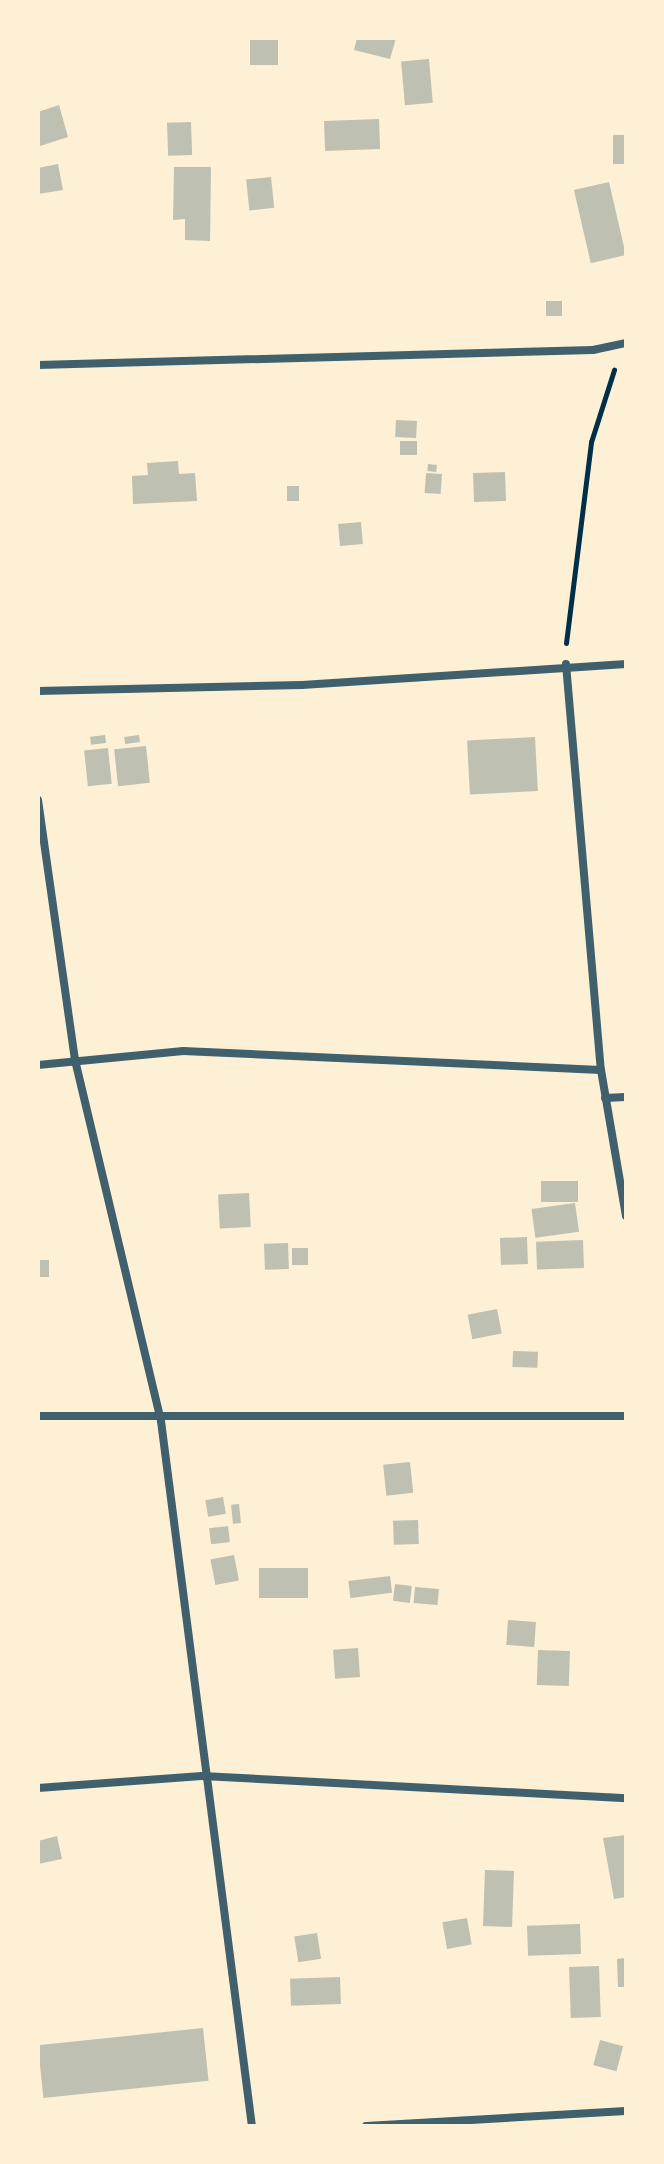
<!DOCTYPE html>
<style>
body{margin:0}
#map{position:relative;width:664px;height:2164px;overflow:hidden;background:#fdf0d5;font-family:"Source Sans 3",sans-serif}
div>[style]{position:absolute}
.building>*{inset:0;background:#bec0b2;transform-origin:0 0}
.path>*{height:5px;margin:-2.5px;padding:0 2.5px;transform-origin:2.5px;border-radius:2.5px;background:#003049}
.minor>*{height:8px;margin:-4px;padding:0 4px;transform-origin:4px;border-radius:4px;background:#3f606c}
span{translate:-50% -50%;white-space:nowrap;text-align:center;line-height:1.15;-webkit-text-stroke:7px #fdf0d5;paint-order:stroke}
.frame{position:absolute;inset:0;border:40px solid #fdf0d5;pointer-events:none}
</style>
<div id="map">
<div class="building">
<i style="left:250px;top:38px;width:28px;height:27px"></i>
<i style="clip-path:polygon(357px 38px,396px 38px,390px 59px,354px 50px)"></i>
<i style="left:429px;top:59px;width:44px;height:28px;rotate:85deg"></i>
<i style="clip-path:polygon(59px 105px,68px 137px,40px 146px,38px 112px)"></i>
<i style="left:379px;top:119px;width:30px;height:55px;rotate:88deg"></i>
<i style="left:191px;top:122px;width:33px;height:24px;rotate:88deg"></i>
<i style="left:613px;top:135px;width:13px;height:29px"></i>
<i style="clip-path:polygon(58px 164px,63px 190px,38px 194px,38px 168px)"></i>
<i style="clip-path:polygon(174px 167px,211px 167px,210px 241px,185px 240px,185px 219px,173px 220px)"></i>
<i style="left:271px;top:177px;width:31px;height:25px;rotate:84deg"></i>
<i style="left:609px;top:182px;width:75px;height:36px;rotate:77deg"></i>
<i style="left:546px;top:301px;width:16px;height:15px"></i>
<i style="left:396px;top:420px;width:21px;height:17px;rotate:3deg"></i>
<i style="left:400px;top:441px;width:17px;height:14px"></i>
<i style="clip-path:polygon(178px 461px,179px 474px,195px 473px,197px 501px,133px 504px,132px 476px,148px 475px,147px 463px)"></i>
<i style="left:428px;top:464px;width:9px;height:7px;rotate:6deg"></i>
<i style="left:505px;top:472px;width:29px;height:32px;rotate:88deg"></i>
<i style="left:426px;top:473px;width:16px;height:20px;rotate:4deg"></i>
<i style="left:299px;top:486px;width:15px;height:12px;rotate:90deg"></i>
<i style="left:361px;top:522px;width:22px;height:23px;rotate:85deg"></i>
<i style="left:105px;top:735px;width:8px;height:15px;rotate:83deg"></i>
<i style="left:139px;top:735px;width:7px;height:15px;rotate:82deg"></i>
<i style="left:535px;top:737px;width:54px;height:68px;rotate:87deg"></i>
<i style="left:146px;top:746px;width:37px;height:32px;rotate:84deg"></i>
<i style="left:108px;top:748px;width:36px;height:24px;rotate:84deg"></i>
<i style="left:578px;top:1181px;width:21px;height:37px;rotate:90deg"></i>
<i style="left:249px;top:1193px;width:34px;height:31px;rotate:87deg"></i>
<i style="left:575px;top:1203px;width:29px;height:44px;rotate:82deg"></i>
<i style="left:527px;top:1237px;width:27px;height:27px;rotate:88deg"></i>
<i style="left:583px;top:1240px;width:28px;height:47px;rotate:88deg"></i>
<i style="left:288px;top:1243px;width:26px;height:24px;rotate:88deg"></i>
<i style="left:292px;top:1248px;width:16px;height:17px"></i>
<i style="left:38px;top:1260px;width:11px;height:17px"></i>
<i style="left:497px;top:1309px;width:25px;height:30px;rotate:79deg"></i>
<i style="left:513px;top:1351px;width:25px;height:16px;rotate:2deg"></i>
<i style="left:410px;top:1462px;width:31px;height:27px;rotate:84deg"></i>
<i style="left:223px;top:1497px;width:17px;height:18px;rotate:80deg"></i>
<i style="left:239px;top:1504px;width:19px;height:8px;rotate:84deg"></i>
<i style="left:418px;top:1520px;width:24px;height:25px;rotate:88deg"></i>
<i style="left:228px;top:1526px;width:16px;height:19px;rotate:83deg"></i>
<i style="left:234px;top:1555px;width:26px;height:24px;rotate:79deg"></i>
<i style="left:259px;top:1568px;width:49px;height:30px"></i>
<i style="left:390px;top:1576px;width:17px;height:42px;rotate:83deg"></i>
<i style="left:395px;top:1584px;width:17px;height:17px;rotate:7deg"></i>
<i style="left:415px;top:1587px;width:24px;height:16px;rotate:5deg"></i>
<i style="left:508px;top:1620px;width:28px;height:25px;rotate:4deg"></i>
<i style="left:358px;top:1648px;width:29px;height:25px;rotate:86deg"></i>
<i style="left:538px;top:1650px;width:32px;height:35px;rotate:2deg"></i>
<i style="clip-path:polygon(626px 1835px,626px 1897px,614px 1899px,603px 1838px)"></i>
<i style="clip-path:polygon(57px 1836px,62px 1859px,38px 1864px,38px 1841px)"></i>
<i style="left:485px;top:1870px;width:29px;height:56px;rotate:2deg"></i>
<i style="left:467px;top:1918px;width:27px;height:25px;rotate:80deg"></i>
<i style="left:580px;top:1924px;width:30px;height:53px;rotate:88deg"></i>
<i style="left:317px;top:1933px;width:26px;height:23px;rotate:81deg"></i>
<i style="clip-path:polygon(626px 1958px,626px 1987px,618px 1987px,617px 1959px)"></i>
<i style="left:599px;top:1966px;width:51px;height:30px;rotate:88deg"></i>
<i style="left:340px;top:1977px;width:27px;height:50px;rotate:88deg"></i>
<i style="left:203px;top:2028px;width:53px;height:166px;rotate:84deg"></i>
<i style="left:600px;top:2040px;width:24px;height:26px;rotate:15deg"></i>
</div>
<div class="path">
<i style="left:566px;top:643px;width:203px;rotate:-82.9deg"></i>
<i style="left:591px;top:442px;width:76px;rotate:-72.3deg"></i>
</div>
<div class="minor">
<i style="left:38px;top:365px;width:555px;rotate:-1.55deg"></i>
<i style="left:593px;top:350px;width:34px;rotate:-12deg"></i>
<i style="left:566px;top:664px;width:408px;rotate:85.1deg"></i>
<i style="left:601px;top:1070px;width:148px;rotate:80.3deg"></i>
<i style="left:38px;top:691px;width:264px;rotate:-1.3deg"></i>
<i style="left:302px;top:685px;width:325px;rotate:-3.7deg"></i>
<i style="left:38px;top:800px;width:263px;rotate:81.9deg"></i>
<i style="left:75px;top:1060px;width:371px;rotate:76.6deg"></i>
<i style="left:161px;top:1421px;width:711px;rotate:82.65deg"></i>
<i style="left:38px;top:1065px;width:146px;rotate:-5.5deg"></i>
<i style="left:183px;top:1051px;width:418px;rotate:2.6deg"></i>
<i style="left:605px;top:1098px;width:21px;rotate:-3deg"></i>
<i style="left:38px;top:1416px;width:588px"></i>
<i style="left:38px;top:1788px;width:164px;rotate:-4.2deg"></i>
<i style="left:202px;top:1776px;width:425px;rotate:3deg"></i>
<i style="left:366px;top:2126px;width:260px;rotate:-3.3deg"></i>
</div>
<div class="frame"></div>
</div>
